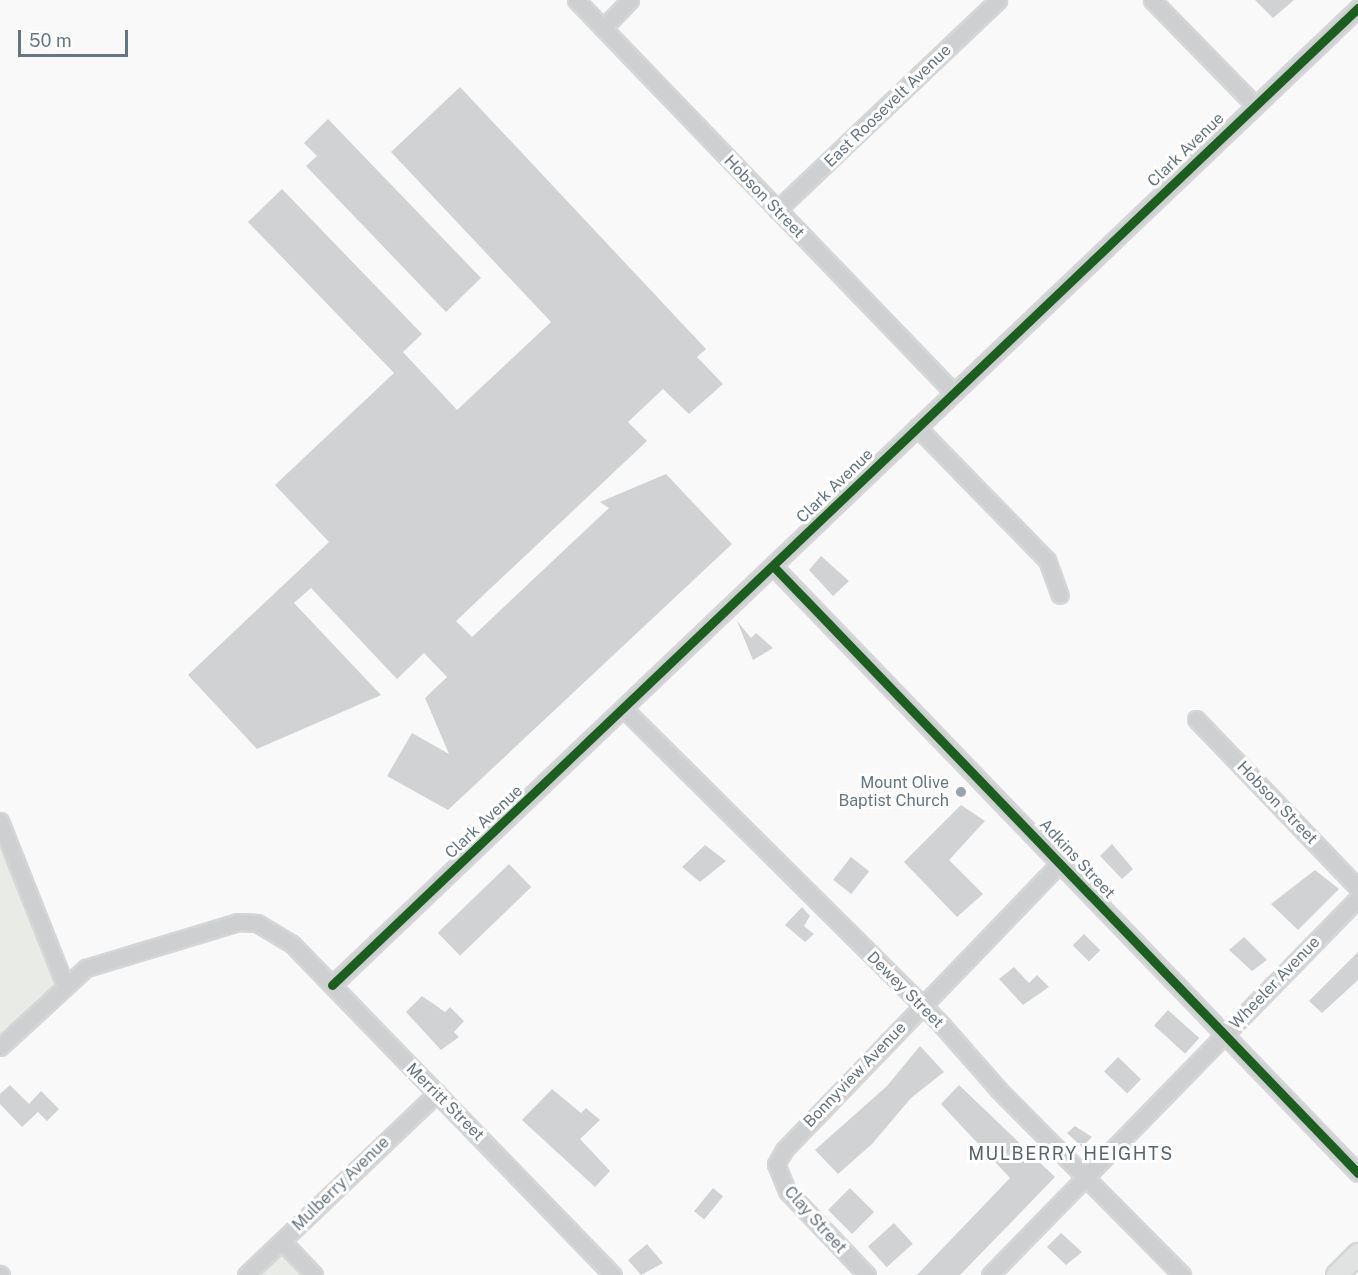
<!DOCTYPE html>
<style>
body{margin:0}
#map{position:relative;width:1358px;height:1275px;overflow:hidden;background:#f9f9f9;font-family:"Public Sans",sans-serif}
div>[style]{position:absolute}
.green>*{inset:0;background:#e8ebe6}
.building>*{inset:0;background:#d0d2d3;transform-origin:0 0}
.roads{filter:drop-shadow(2px 0 #d5d6d7) drop-shadow(-2px 0 #d5d6d7) drop-shadow(0 2px #d5d6d7) drop-shadow(0 -2px #d5d6d7)}
.minor>*{height:15px;margin:-7.5px;padding:0 7.5px;transform-origin:7.5px;border-radius:7.5px;background:#cecfd0}
.major>*{height:20px;margin:-10px;padding:0 10px;transform-origin:10px;border-radius:10px;background:#e1e2e2}
.cycleway>*{height:9px;margin:-4.5px;padding:0 4.5px;transform-origin:4.5px;border-radius:4.5px;background:#1b5e20}
.dots>*{width:16px;height:16px;translate:-50% -50%;box-sizing:border-box;border:3px solid #fff;border-radius:50%}
span{translate:-50% -50%;white-space:nowrap;text-align:center;line-height:1.15;-webkit-text-stroke:6px #fff;paint-order:stroke}
.street-label{font-size:16px;color:#657683}
.poi-label{font-size:16px;color:#657683}
.right{translate:-100% -50%;text-align:right}
.neighbourhood-label{font-size:18px;color:#57646e;letter-spacing:1.5px}
.scale{position:absolute;left:18px;top:30px;width:110px;height:27px;box-sizing:border-box;border:3px solid #657683;border-top:0;padding-left:8px;font-size:18px;line-height:21px;white-space:nowrap;color:#657683;-webkit-text-stroke:4px #fff;paint-order:stroke}
</style>
<div id="map">
<div class="green">
<i style="clip-path:polygon(0 834px,61px 982px,0 1042px)"></i>
<i style="clip-path:polygon(282px 1243px,312px 1275px,248px 1275px)"></i>
</div>
<div class="building">
<i style="clip-path:polygon(1255px 0,1294px 0,1273px 18px)"></i>
<i style="clip-path:polygon(460px 87px,706px 349px,697px 357px,723px 384px,689px 414px,663px 389px,628px 422px,647px 441px,456px 621px,472px 637px,609px 508px,600px 502px,666px 474px,732px 544px,448px 810px,387px 776px,412px 733px,449px 754px,425px 698px,447px 677px,424px 653px,397px 679px,311px 588px,294px 603px,381px 695px,257px 749px,188px 675px,329px 542px,275px 485px,394px 373px,248px 222px,282px 189px,422px 334px,403px 352px,457px 410px,551px 322px,391px 152px)"></i>
<i style="clip-path:polygon(328px 119px,481px 278px,446px 312px,306px 166px,317px 156px,304px 143px)"></i>
<i style="clip-path:polygon(821px 556px,849px 581px,833px 596px,809px 570px)"></i>
<i style="clip-path:polygon(737px 621px,751px 638px,756px 633px,773px 648px,753px 660px)"></i>
<i style="clip-path:polygon(961px 805px,985px 821px,949px 860px,983px 894px,957px 917px,904px 862px)"></i>
<i style="clip-path:polygon(1112px 844px,1133px 869px,1122px 879px,1100px 856px)"></i>
<i style="clip-path:polygon(705px 845px,726px 861px,700px 882px,682px 867px)"></i>
<i style="left:851px;top:857px;width:23px;height:29px;rotate:38deg"></i>
<i style="left:509px;top:864px;width:32px;height:99px;rotate:46deg"></i>
<i style="clip-path:polygon(1315px 870px,1339px 889px,1298px 930px,1271px 904px)"></i>
<i style="clip-path:polygon(802px 907px,810px 916px,804px 926px,814px 934px,805px 942px,785px 925px)"></i>
<i style="left:1084px;top:934px;width:23px;height:16px;rotate:45deg"></i>
<i style="clip-path:polygon(1244px 937px,1267px 960px,1252px 971px,1229px 950px)"></i>
<i style="clip-path:polygon(1358px 952px,1358px 980px,1322px 1013px,1309px 1001px)"></i>
<i style="clip-path:polygon(1014px 967px,1029px 983px,1037px 975px,1049px 987px,1023px 1005px,999px 979px)"></i>
<i style="clip-path:polygon(422px 996px,445px 1012px,450px 1007px,464px 1021px,454px 1032px,459px 1037px,441px 1050px,406px 1012px)"></i>
<i style="left:1168px;top:1010px;width:42px;height:21px;rotate:42deg"></i>
<i style="clip-path:polygon(920px 1046px,944px 1072px,911px 1098px,872px 1144px,838px 1174px,815px 1150px,887px 1086px)"></i>
<i style="left:1118px;top:1057px;width:32px;height:20px;rotate:44deg"></i>
<i style="clip-path:polygon(10px 1085px,29px 1104px,41px 1091px,59px 1109px,47px 1121px,38px 1112px,22px 1127px,0 1104px,0 1094px)"></i>
<i style="clip-path:polygon(959px 1085px,1055px 1177px,960px 1275px,917px 1275px,1010px 1178px,941px 1104px)"></i>
<i style="clip-path:polygon(552px 1089px,581px 1113px,586px 1108px,600px 1120px,580px 1139px,610px 1171px,595px 1187px,522px 1120px)"></i>
<i style="clip-path:polygon(1075px 1126px,1092px 1137px,1082px 1147px,1067px 1133px)"></i>
<i style="left:713px;top:1188px;width:13px;height:30px;rotate:39deg"></i>
<i style="left:850px;top:1188px;width:34px;height:31px;rotate:45deg"></i>
<i style="left:894px;top:1223px;width:28px;height:35px;rotate:48deg"></i>
<i style="clip-path:polygon(1061px 1233px,1082px 1252px,1066px 1265px,1047px 1247px)"></i>
<i style="clip-path:polygon(647px 1244px,663px 1263px,641px 1275px,628px 1260px)"></i>
</div>
<div class="roads">
<div class="minor">
<i style="left:576px;top:0;width:545px;rotate:46.11deg"></i>
<i style="left:1152px;top:0;width:147px;rotate:45.6deg"></i>
<i style="left:603px;top:28px;width:39px;rotate:-46deg"></i>
<i style="left:777px;top:210px;width:305px;rotate:-43.5deg"></i>
<i style="left:917px;top:427px;width:186px;rotate:45.7deg"></i>
<i style="left:1047px;top:560px;width:37px;rotate:70deg"></i>
<i style="left:773px;top:566px;width:843px;rotate:46.06deg"></i>
<i style="left:624px;top:709px;width:447px;rotate:44.8deg"></i>
<i style="left:941px;top:1024px;width:88px;rotate:48.7deg"></i>
<i style="left:999px;top:1090px;width:260px;rotate:45.3deg"></i>
<i style="left:1196px;top:719px;width:234px;rotate:46.2deg"></i>
<i style="left:0;top:821px;width:174px;rotate:68.4deg"></i>
<i style="left:332px;top:985px;width:1417px;rotate:-43.6deg"></i>
<i style="left:0;top:1047px;width:117px;rotate:-42.6deg"></i>
<i style="left:86px;top:968px;width:159px;rotate:-16.8deg"></i>
<i style="left:238px;top:922px;width:19px;rotate:3deg"></i>
<i style="left:257px;top:923px;width:41px;rotate:31deg"></i>
<i style="left:292px;top:944px;width:461px;rotate:45.9deg"></i>
<i style="left:282px;top:1241px;width:47px;rotate:46.7deg"></i>
<i style="left:0;top:1274px;width:1px;rotate:45deg"></i>
<i style="left:246px;top:1275px;width:264px;rotate:-43.6deg"></i>
<i style="left:867px;top:1275px;width:116px;rotate:-133.6deg"></i>
<i style="left:787px;top:1191px;width:29px;rotate:-112deg"></i>
<i style="left:776px;top:1164px;width:16px;rotate:-60deg"></i>
<i style="left:784px;top:1150px;width:398px;rotate:-46.1deg"></i>
<i style="left:990px;top:1275px;width:527px;rotate:-45.69deg"></i>
</div>
<div class="major">
<i style="left:1337px;top:1275px;width:30px;rotate:-45deg"></i>
</div>
</div>
<div class="cycleway">
<i style="left:773px;top:566px;width:843px;rotate:46.06deg"></i>
<i style="left:332px;top:985px;width:1417px;rotate:-43.6deg"></i>
</div>
<div class="dots">
<i style="left:961px;top:792px;background:#99a4ac"></i>
</div>
<div class="street-label">
<span style="left:888px;top:106px;rotate:-44deg">East Roosevelt Avenue</span>
<span style="left:1186px;top:150px;rotate:-44deg">Clark Avenue</span>
<span style="left:764px;top:197px;rotate:46deg">Hobson Street</span>
<span style="left:835px;top:486px;rotate:-44deg">Clark Avenue</span>
<span style="left:1277px;top:803px;rotate:46deg">Hobson Street</span>
<span style="left:484px;top:822px;rotate:-43deg">Clark Avenue</span>
<span style="left:1077px;top:859px;rotate:47deg">Adkins Street</span>
<span style="left:1275px;top:983px;rotate:-46deg">Wheeler Avenue</span>
<span style="left:905px;top:990px;rotate:45deg">Dewey Street</span>
<span style="left:855px;top:1075px;rotate:-46deg">Bonnyview Avenue</span>
<span style="left:445px;top:1102px;rotate:45deg">Merritt Street</span>
<span style="left:341px;top:1184px;rotate:-44deg">Mulberry Avenue</span>
<span style="left:815px;top:1220px;rotate:48deg">Clay Street</span>
</div>
<div class="poi-label">
<span class="right" style="left:949px;top:792px">Mount Olive<br>Baptist Church</span>
</div>
<div class="neighbourhood-label">
<span style="left:1071px;top:1154px">MULBERRY HEIGHTS</span>
</div>
<div class="scale">50 m</div>
</div>
